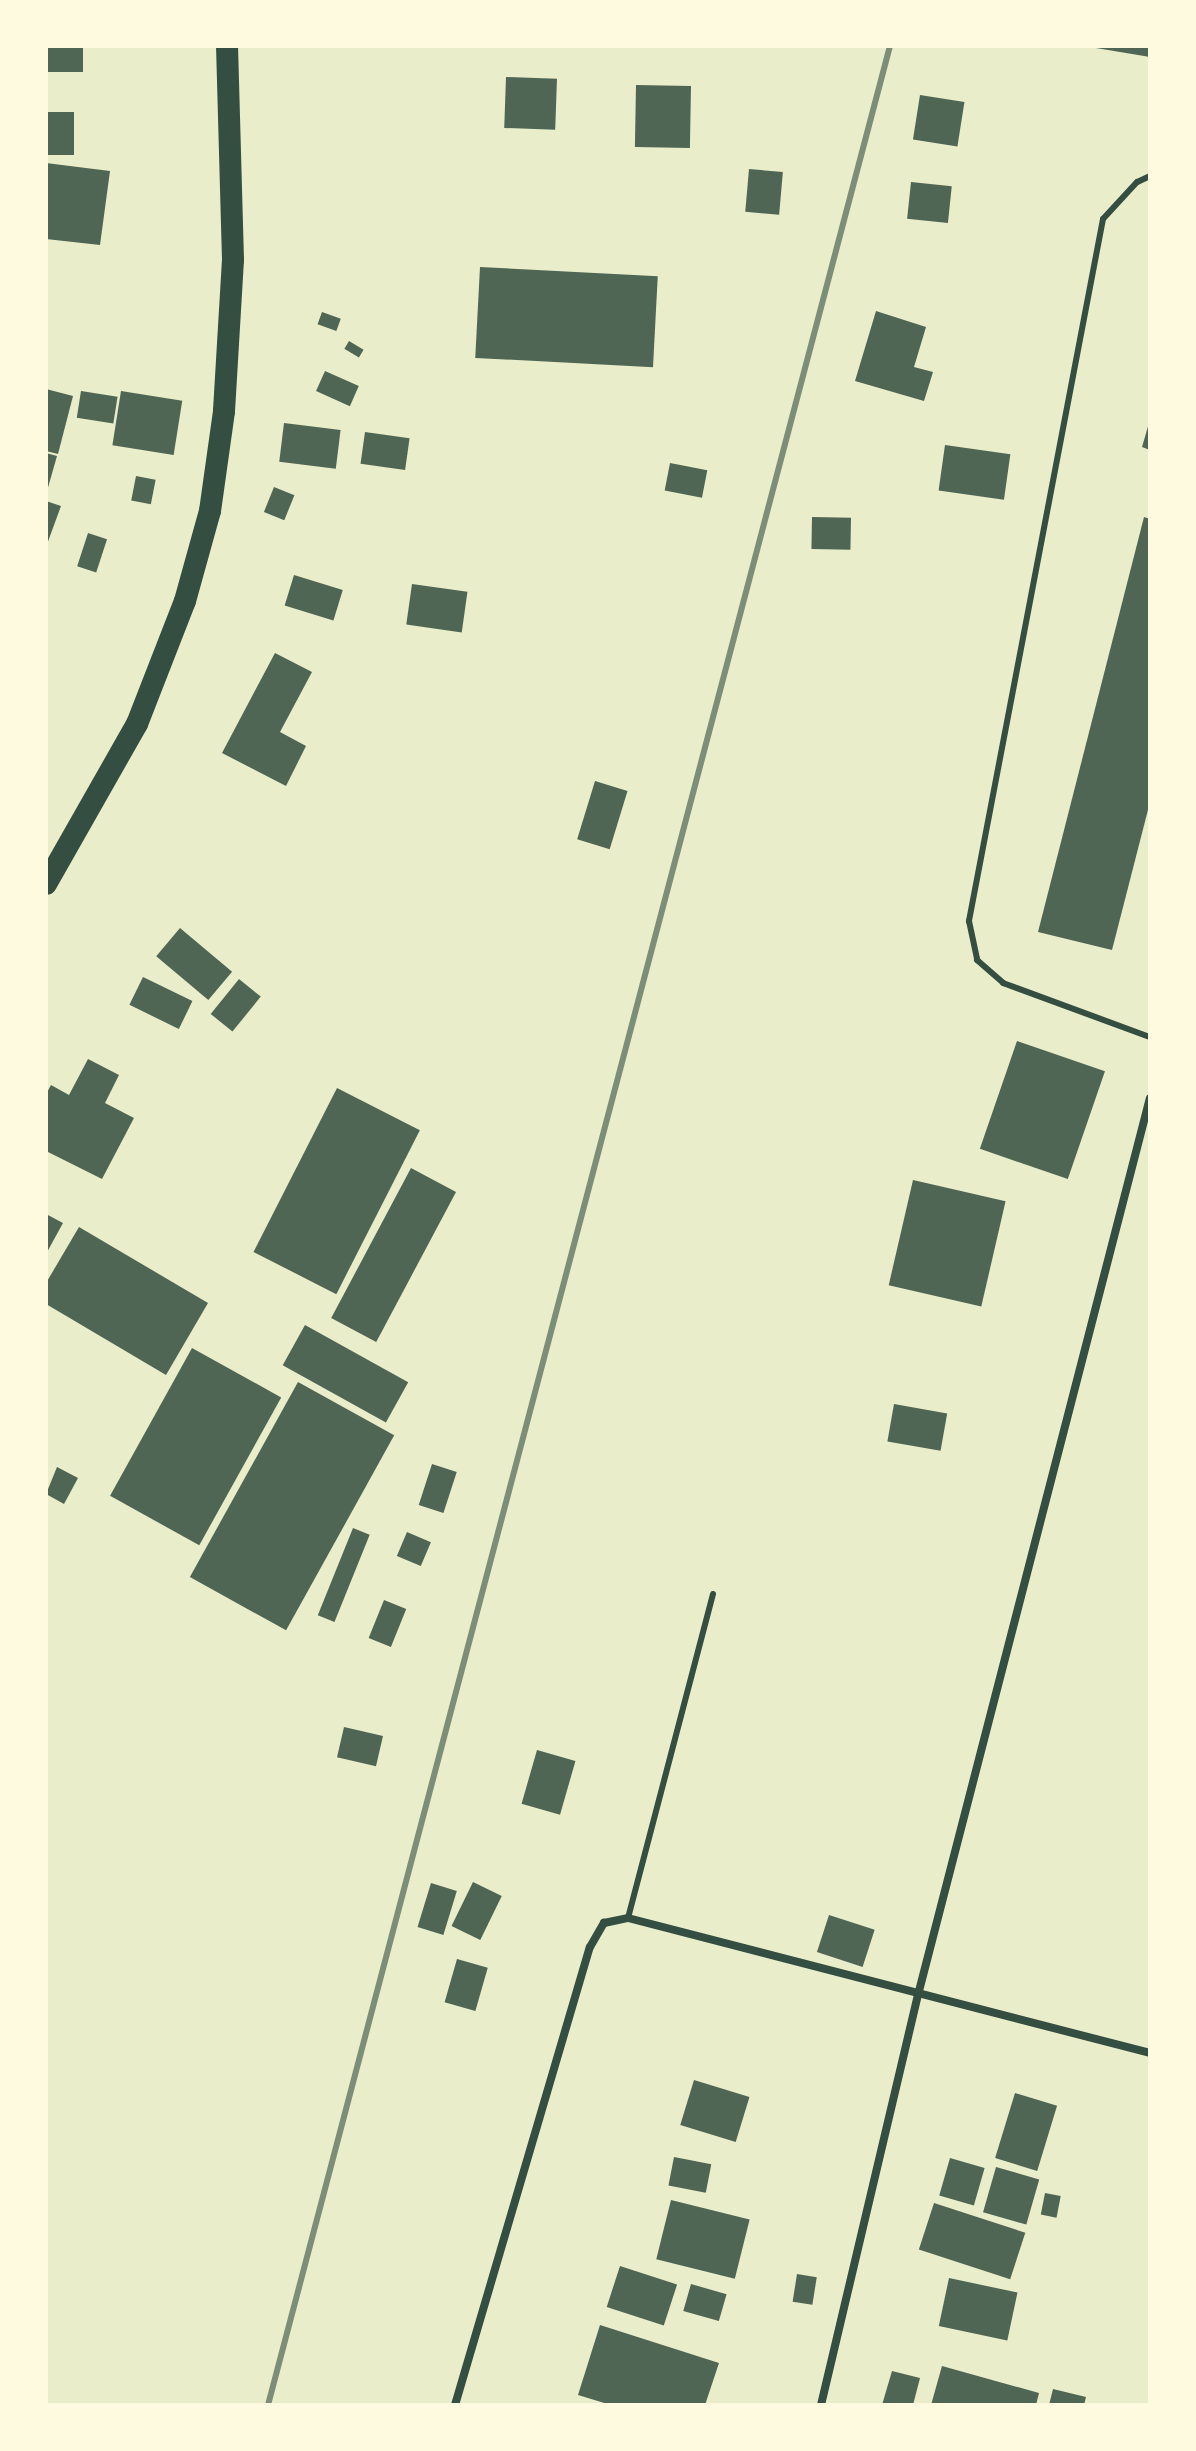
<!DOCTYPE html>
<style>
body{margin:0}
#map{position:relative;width:1196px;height:2451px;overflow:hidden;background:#e9edc9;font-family:"PT Sans",sans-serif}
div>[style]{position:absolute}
.building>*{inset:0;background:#4f6655;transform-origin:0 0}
.service>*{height:6px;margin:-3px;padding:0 3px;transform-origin:3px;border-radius:3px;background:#344e41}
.minor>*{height:8px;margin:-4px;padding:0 4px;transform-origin:4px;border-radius:4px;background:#344e41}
.trunk>*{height:22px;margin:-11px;padding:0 11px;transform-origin:11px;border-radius:11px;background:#344e41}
.rail>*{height:6px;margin:-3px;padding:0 3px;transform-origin:3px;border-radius:3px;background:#7c8e77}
span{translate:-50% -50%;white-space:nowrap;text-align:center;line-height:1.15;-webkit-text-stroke:8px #fefae0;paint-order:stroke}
.frame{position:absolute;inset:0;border:48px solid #fefae0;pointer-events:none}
</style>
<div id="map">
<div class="building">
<i style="left:46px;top:46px;width:37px;height:26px"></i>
<i style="clip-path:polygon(1096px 46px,1150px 46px,1150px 57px,1096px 48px)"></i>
<i style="left:506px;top:77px;width:51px;height:51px;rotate:2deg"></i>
<i style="left:636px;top:85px;width:55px;height:62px;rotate:1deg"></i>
<i style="left:920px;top:95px;width:45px;height:45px;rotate:9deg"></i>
<i style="left:46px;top:112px;width:28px;height:43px"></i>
<i style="clip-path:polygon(46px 163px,110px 171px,100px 245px,46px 239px)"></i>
<i style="left:749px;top:169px;width:34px;height:43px;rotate:5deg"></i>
<i style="left:911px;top:182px;width:41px;height:37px;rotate:6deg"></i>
<i style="left:480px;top:267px;width:178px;height:91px;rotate:3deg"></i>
<i style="clip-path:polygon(876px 311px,926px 327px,914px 367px,933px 372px,924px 401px,855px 381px)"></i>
<i style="left:322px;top:312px;width:20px;height:13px;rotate:20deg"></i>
<i style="left:349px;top:341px;width:17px;height:9px;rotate:31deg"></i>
<i style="left:325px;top:371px;width:37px;height:22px;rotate:24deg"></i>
<i style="clip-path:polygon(46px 389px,73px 396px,58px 454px,46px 451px)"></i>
<i style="left:81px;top:391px;width:37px;height:27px;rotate:9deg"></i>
<i style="left:121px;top:391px;width:62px;height:55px;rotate:9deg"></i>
<i style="left:284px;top:423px;width:57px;height:39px;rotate:7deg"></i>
<i style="clip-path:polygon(1149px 423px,1150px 423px,1150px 450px,1142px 447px)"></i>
<i style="left:365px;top:432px;width:45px;height:32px;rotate:8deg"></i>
<i style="left:945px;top:445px;width:66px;height:46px;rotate:8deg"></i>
<i style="clip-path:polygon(46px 453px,57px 456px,47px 491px,46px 490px)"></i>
<i style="left:670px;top:463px;width:38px;height:28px;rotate:11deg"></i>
<i style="left:136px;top:476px;width:20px;height:25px;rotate:11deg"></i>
<i style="left:274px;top:487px;width:22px;height:27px;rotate:22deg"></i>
<i style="clip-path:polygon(46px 501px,61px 506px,46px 547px)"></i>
<i style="left:812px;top:517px;width:39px;height:32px;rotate:1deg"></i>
<i style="clip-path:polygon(1144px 517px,1150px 519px,1150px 802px,1112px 950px,1038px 932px)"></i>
<i style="left:88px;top:533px;width:20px;height:35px;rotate:18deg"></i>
<i style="left:294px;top:575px;width:51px;height:32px;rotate:17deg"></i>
<i style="left:412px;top:584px;width:56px;height:41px;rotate:8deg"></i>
<i style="clip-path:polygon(275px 653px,312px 672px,280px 732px,306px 746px,286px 786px,222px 753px)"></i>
<i style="left:595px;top:781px;width:34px;height:61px;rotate:17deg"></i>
<i style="left:180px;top:928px;width:68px;height:37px;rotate:40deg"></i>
<i style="left:143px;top:977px;width:55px;height:31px;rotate:26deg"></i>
<i style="left:239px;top:979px;width:28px;height:45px;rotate:39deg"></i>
<i style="left:1017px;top:1041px;width:93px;height:114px;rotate:19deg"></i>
<i style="clip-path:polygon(88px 1059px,119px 1075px,105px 1103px,134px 1118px,102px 1179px,46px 1151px,46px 1094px,51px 1085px,69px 1095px)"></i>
<i style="left:337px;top:1088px;width:93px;height:184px;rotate:27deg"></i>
<i style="left:411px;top:1168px;width:51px;height:170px;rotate:28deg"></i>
<i style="left:913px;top:1180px;width:95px;height:108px;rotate:13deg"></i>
<i style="clip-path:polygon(46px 1214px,63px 1223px,46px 1254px)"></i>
<i style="clip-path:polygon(79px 1227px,208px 1303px,166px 1375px,46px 1304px,46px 1283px)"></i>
<i style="left:305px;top:1325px;width:118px;height:46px;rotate:29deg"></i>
<i style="left:192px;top:1348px;width:102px;height:169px;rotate:29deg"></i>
<i style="left:298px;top:1382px;width:110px;height:223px;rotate:29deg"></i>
<i style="left:894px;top:1404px;width:54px;height:38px;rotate:10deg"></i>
<i style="left:432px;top:1464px;width:26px;height:43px;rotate:18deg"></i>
<i style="clip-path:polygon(57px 1467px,78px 1478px,64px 1504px,46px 1494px)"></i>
<i style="left:353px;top:1528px;width:18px;height:94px;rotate:22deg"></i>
<i style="left:407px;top:1532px;width:26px;height:26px;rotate:23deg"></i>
<i style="left:384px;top:1600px;width:24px;height:41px;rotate:22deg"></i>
<i style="left:344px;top:1727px;width:40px;height:31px;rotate:13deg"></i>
<i style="left:537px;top:1750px;width:40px;height:56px;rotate:16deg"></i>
<i style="left:473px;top:1882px;width:32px;height:49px;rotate:26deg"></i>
<i style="left:431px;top:1883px;width:27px;height:46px;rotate:17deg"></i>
<i style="left:829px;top:1915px;width:48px;height:39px;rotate:18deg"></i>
<i style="left:457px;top:1959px;width:32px;height:45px;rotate:16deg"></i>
<i style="left:694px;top:2080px;width:58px;height:47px;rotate:17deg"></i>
<i style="left:1015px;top:2093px;width:44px;height:68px;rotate:17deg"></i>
<i style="left:674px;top:2157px;width:38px;height:29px;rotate:11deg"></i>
<i style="left:950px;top:2158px;width:36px;height:39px;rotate:16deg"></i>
<i style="left:996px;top:2167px;width:45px;height:47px;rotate:16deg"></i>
<i style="left:1045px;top:2193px;width:16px;height:22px;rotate:11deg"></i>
<i style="left:671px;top:2200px;width:81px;height:61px;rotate:14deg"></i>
<i style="left:934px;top:2203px;width:96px;height:49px;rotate:18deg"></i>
<i style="left:620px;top:2266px;width:60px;height:43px;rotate:18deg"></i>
<i style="left:797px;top:2274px;width:20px;height:28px;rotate:9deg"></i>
<i style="left:949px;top:2278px;width:70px;height:49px;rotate:12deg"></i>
<i style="left:691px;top:2284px;width:37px;height:28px;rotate:16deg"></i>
<i style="clip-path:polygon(600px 2325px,719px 2363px,705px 2405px,611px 2405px,578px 2395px)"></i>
<i style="clip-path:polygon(942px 2366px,1039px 2393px,1036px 2405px,931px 2405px)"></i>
<i style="clip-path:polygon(892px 2371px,920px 2378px,913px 2405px,882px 2405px)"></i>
<i style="clip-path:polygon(1053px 2389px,1086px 2397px,1084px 2405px,1049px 2405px)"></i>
</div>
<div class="service">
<i style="left:1150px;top:176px;width:14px;rotate:155deg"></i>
<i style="left:1137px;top:182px;width:50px;rotate:132.6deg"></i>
<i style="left:1103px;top:219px;width:715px;rotate:100.81deg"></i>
<i style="left:969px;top:921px;width:40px;rotate:78deg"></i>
<i style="left:977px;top:960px;width:35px;rotate:41deg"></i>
<i style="left:1003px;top:983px;width:157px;rotate:20.2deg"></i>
<i style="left:628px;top:1918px;width:335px;rotate:-75.3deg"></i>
</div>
<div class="minor">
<i style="left:455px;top:2405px;width:477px;rotate:-73.6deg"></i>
<i style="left:590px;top:1947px;width:28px;rotate:-60deg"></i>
<i style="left:604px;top:1923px;width:25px;rotate:-12deg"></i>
<i style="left:628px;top:1918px;width:539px;rotate:14.5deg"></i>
<i style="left:821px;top:2405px;width:425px;rotate:-76.7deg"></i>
<i style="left:919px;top:1991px;width:922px;rotate:-75.5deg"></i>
</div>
<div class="trunk">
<i style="left:46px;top:884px;width:184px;rotate:-60.4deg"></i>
<i style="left:137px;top:724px;width:132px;rotate:-68.7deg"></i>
<i style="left:185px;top:601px;width:93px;rotate:-74.5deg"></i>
<i style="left:210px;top:511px;width:101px;rotate:-82deg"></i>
<i style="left:224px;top:411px;width:151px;rotate:-86.6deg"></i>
<i style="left:233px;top:260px;width:214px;rotate:-91.6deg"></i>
</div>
<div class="rail">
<i style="left:268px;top:2405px;width:2440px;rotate:-75.23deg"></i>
</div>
<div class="frame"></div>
</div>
